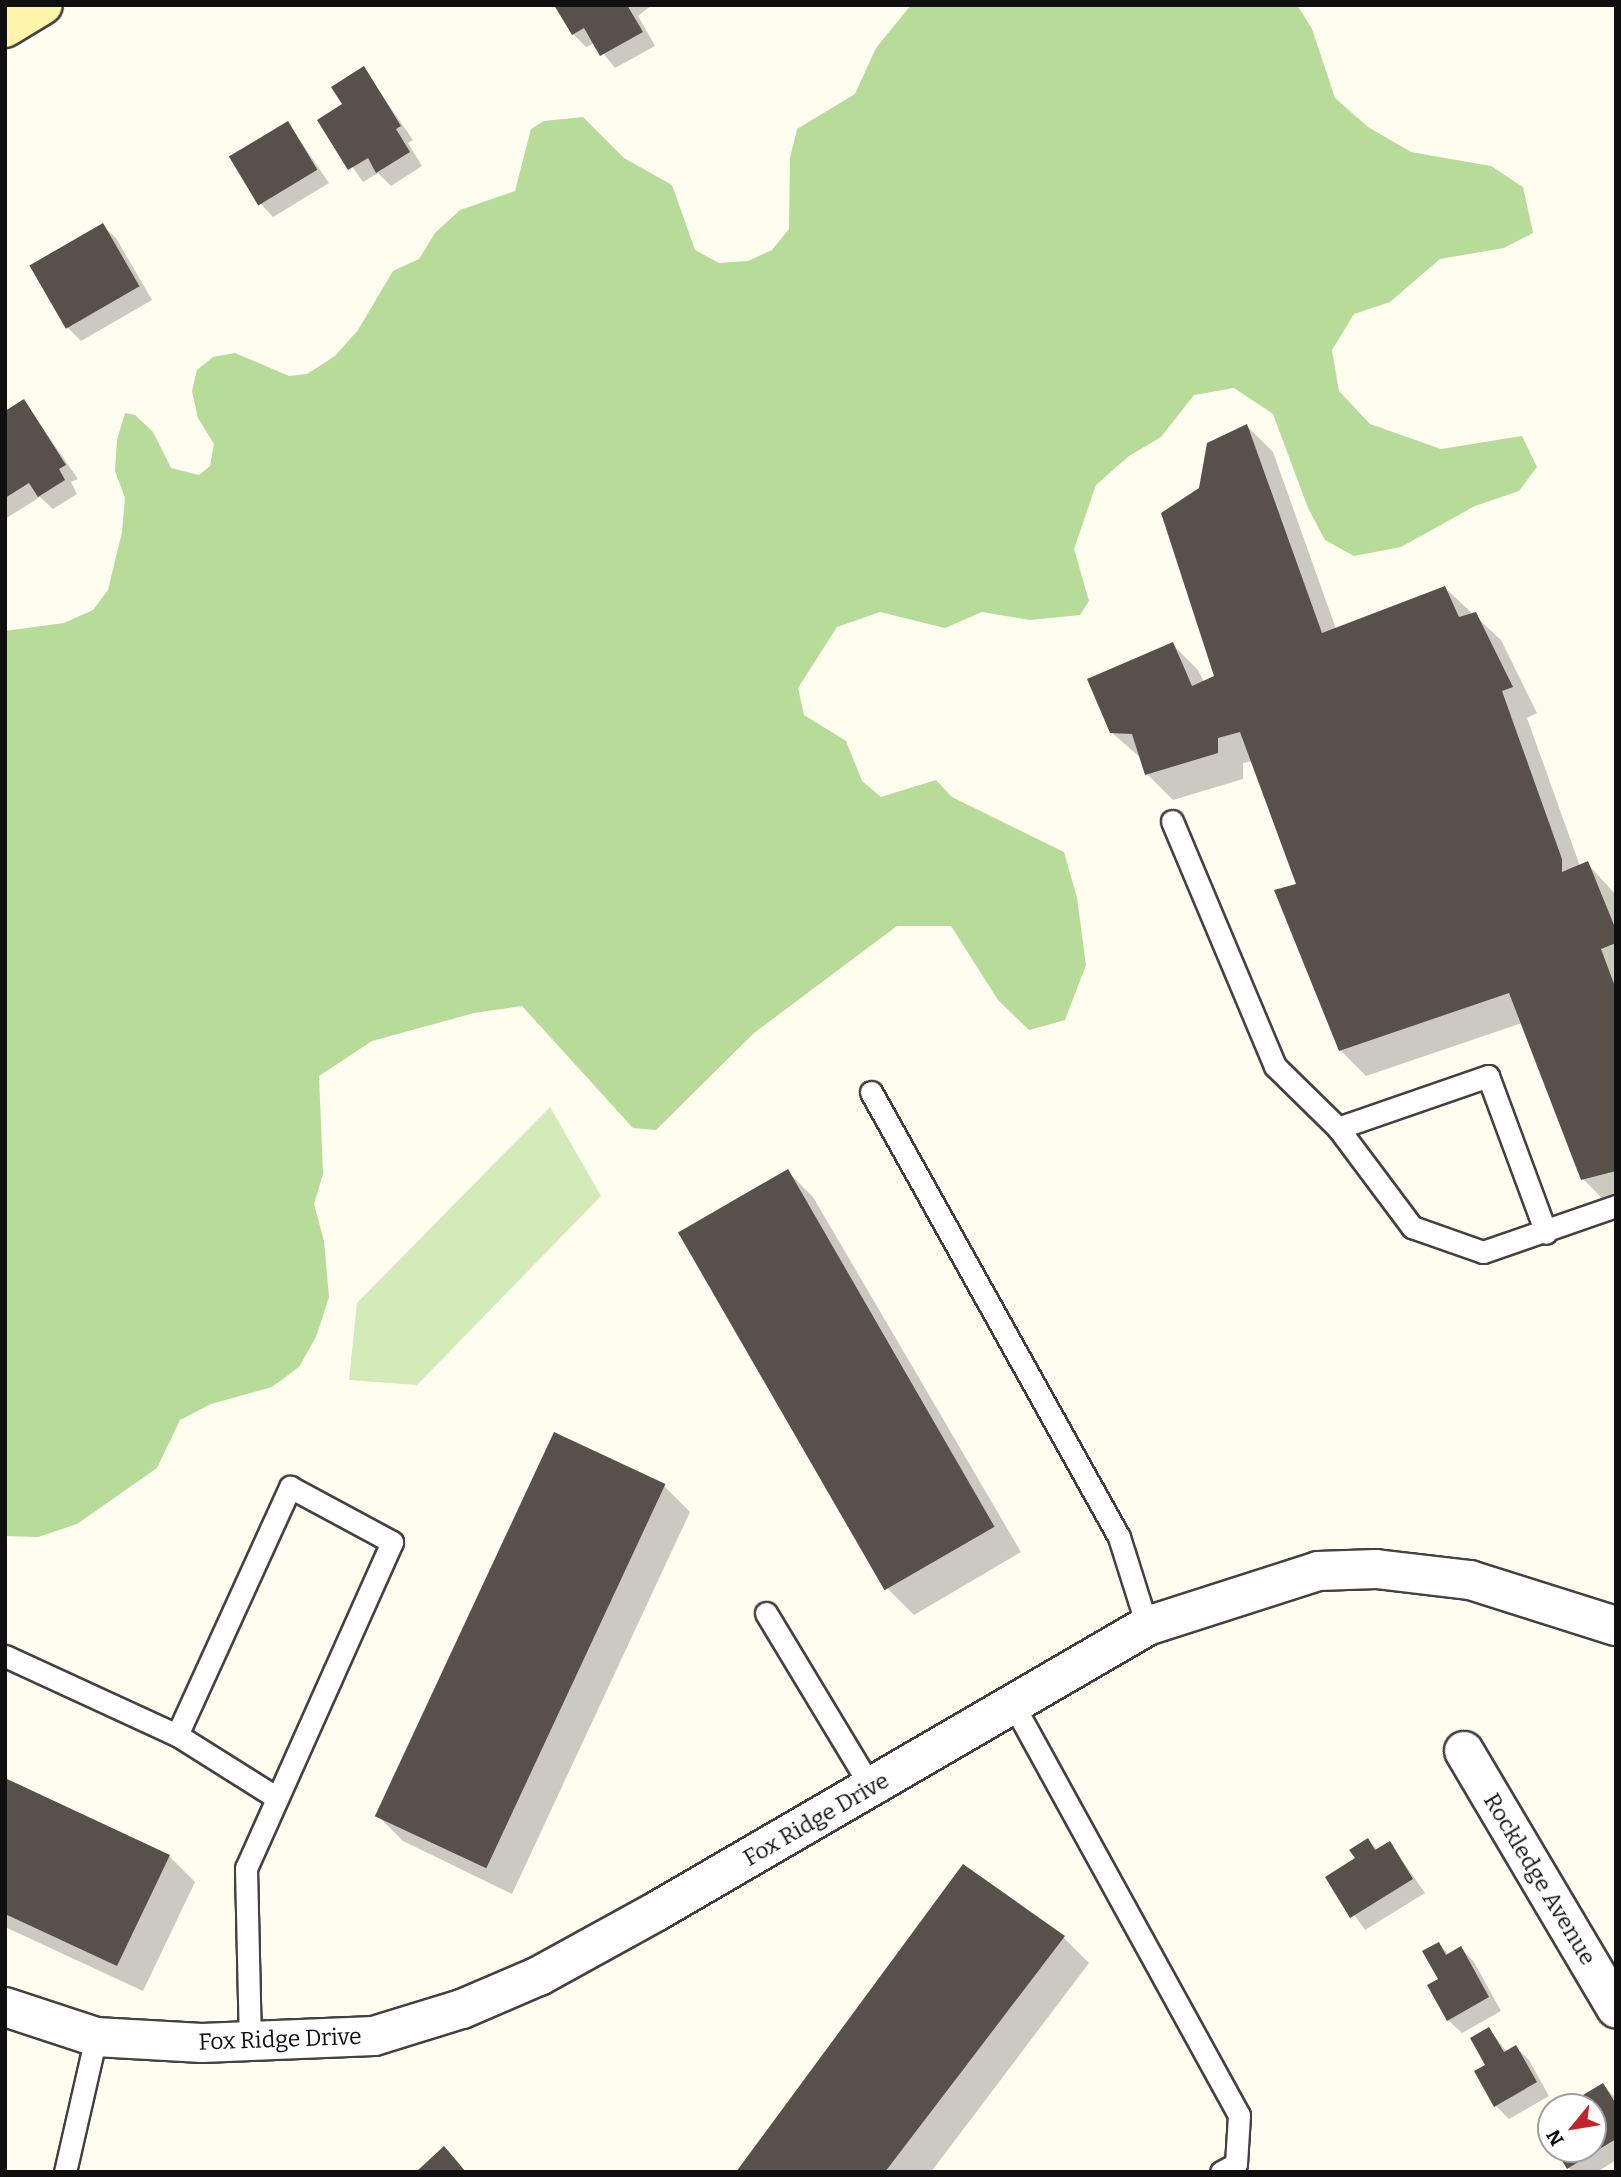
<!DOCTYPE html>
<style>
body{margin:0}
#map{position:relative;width:1621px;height:2177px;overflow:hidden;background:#fffcf0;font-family:Bitter,serif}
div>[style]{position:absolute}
.green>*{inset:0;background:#d3eab9}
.forest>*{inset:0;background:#b7db98}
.shadow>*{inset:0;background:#0003}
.building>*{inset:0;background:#58504b;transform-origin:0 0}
.roads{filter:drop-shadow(2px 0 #424242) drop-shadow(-2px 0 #424242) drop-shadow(0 2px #424242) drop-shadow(0 -2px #424242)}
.service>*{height:21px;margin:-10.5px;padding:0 10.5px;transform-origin:10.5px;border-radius:10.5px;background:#fff}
.minor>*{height:38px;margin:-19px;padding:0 19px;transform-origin:19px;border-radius:19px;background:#fff}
.secondary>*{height:38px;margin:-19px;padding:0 19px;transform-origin:19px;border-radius:19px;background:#fff5ab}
span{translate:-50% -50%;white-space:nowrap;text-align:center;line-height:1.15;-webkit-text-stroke:7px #fff;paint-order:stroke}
.street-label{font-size:23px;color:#0f0f0f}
.frame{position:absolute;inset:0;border:7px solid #0f0f0f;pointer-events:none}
.north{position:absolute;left:1537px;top:2093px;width:70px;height:70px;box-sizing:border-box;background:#fff;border:2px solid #9f9f9f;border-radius:50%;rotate:240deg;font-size:19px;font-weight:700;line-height:28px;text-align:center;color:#0f0f0f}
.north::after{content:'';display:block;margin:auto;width:24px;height:32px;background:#c1242d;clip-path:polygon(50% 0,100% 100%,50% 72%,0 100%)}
</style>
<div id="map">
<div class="green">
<i style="clip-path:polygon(550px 1107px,601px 1196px,417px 1385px,349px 1380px,357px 1303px)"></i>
</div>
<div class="forest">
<i style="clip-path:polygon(911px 5px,1297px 5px,1312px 29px,1335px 98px,1368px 127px,1411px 152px,1491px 166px,1523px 187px,1533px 233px,1504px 248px,1440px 259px,1390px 302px,1354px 314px,1332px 350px,1339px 391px,1370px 424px,1441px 449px,1522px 436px,1537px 467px,1519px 491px,1475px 506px,1401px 547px,1354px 556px,1325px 540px,1308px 508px,1273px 414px,1234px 388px,1194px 395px,1161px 437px,1129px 456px,1096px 485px,1074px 549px,1089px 601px,1080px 615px,1030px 620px,982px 612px,945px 628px,880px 612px,837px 627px,798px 688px,804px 715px,846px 741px,862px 781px,881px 797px,936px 780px,952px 797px,1064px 852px,1077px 898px,1086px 965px,1065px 1020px,1029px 1030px,998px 1000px,951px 926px,897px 926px,754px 1033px,656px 1130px,633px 1128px,522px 1006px,474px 1013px,372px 1041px,319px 1076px,323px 1174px,314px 1204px,324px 1241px,329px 1297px,316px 1337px,299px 1367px,272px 1387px,211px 1404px,180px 1420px,157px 1468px,77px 1524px,38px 1537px,5px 1536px,5px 631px,64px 623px,93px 610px,108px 590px,122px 532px,125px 498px,115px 471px,117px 440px,125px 413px,135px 415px,153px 432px,171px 468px,199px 475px,210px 466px,214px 444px,198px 418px,192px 391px,197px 370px,213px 357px,235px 353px,289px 376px,307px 374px,335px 356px,358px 330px,393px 271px,419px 259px,435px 233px,460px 210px,515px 191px,531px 129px,544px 121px,583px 117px,624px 158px,672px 185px,695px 250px,719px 263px,748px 261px,772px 250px,789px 229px,790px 158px,797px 129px,855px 94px,876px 48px)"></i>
</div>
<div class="shadow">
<i style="clip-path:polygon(556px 5px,652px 5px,638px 16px,655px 46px,615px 68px,595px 43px,586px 47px,573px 34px)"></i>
<i style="clip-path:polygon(364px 69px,413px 140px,408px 143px,422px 166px,391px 186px,378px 173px,363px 182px,320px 120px,344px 105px)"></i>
<i style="clip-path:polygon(288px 123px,329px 183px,273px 217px,260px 203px)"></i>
<i style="clip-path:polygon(102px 225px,116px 238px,152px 300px,81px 341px,68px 328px)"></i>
<i style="clip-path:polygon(24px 401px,78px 479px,71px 482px,77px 494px,53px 509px,40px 497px,5px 519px,5px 413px)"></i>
<i style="clip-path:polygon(1247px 426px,1273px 452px,1336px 629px,1445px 588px,1501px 640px,1537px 713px,1527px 718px,1580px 866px,1587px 863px,1616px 895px,1616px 1204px,1609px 1205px,1583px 1179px,1522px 1023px,1366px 1076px,1340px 1050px,1299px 885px,1253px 761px,1243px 763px,1243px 779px,1173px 800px,1147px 774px,1142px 759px,1111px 732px,1172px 644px,1198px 670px,1204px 682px,1217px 677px,1201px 489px)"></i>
<i style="clip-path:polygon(787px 1171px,813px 1197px,1021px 1552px,914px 1615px,888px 1589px,681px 1233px)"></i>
<i style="clip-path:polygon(664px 1486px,690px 1512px,512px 1894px,403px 1841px,377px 1815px)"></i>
<i style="clip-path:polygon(5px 1781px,169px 1856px,195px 1882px,143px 1991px,5px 1927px)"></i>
<i style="clip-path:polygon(1368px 1840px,1378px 1850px,1390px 1843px,1425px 1893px,1365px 1930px,1327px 1877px,1357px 1858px)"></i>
<i style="clip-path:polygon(1063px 1937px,1089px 1963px,931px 2172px,738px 2172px)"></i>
<i style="clip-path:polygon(1439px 1944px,1449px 1955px,1461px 1948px,1474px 1962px,1501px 2011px,1462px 2033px,1448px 2020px)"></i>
<i style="clip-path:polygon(1489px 2029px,1507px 2052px,1516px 2047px,1529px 2060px,1549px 2096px,1509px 2119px,1496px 2106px,1488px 2065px)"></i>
<i style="clip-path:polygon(1603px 2085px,1616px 2098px,1616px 2160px,1597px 2172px,1572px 2172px,1557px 2149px,1593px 2149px,1593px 2107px,1566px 2107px)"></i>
</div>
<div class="building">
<i style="clip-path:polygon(554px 5px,627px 5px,643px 32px,600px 56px,584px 28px,572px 35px)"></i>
<i style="clip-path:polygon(364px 66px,401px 126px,396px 129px,410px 152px,376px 173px,368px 158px,348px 170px,317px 120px,342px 104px,331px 87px)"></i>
<i style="left:288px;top:121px;width:57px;height:69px;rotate:59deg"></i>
<i style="left:103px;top:223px;width:73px;height:85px;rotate:60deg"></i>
<i style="clip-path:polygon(24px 399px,66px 465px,59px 469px,65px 480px,38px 497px,29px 483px,5px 498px,5px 411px)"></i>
<i style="clip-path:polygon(1247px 424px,1322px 633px,1445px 586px,1459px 617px,1476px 612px,1513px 687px,1502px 691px,1562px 859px,1562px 872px,1588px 861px,1616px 930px,1616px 943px,1601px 949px,1616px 989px,1616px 1171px,1581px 1180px,1509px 993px,1339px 1051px,1274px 890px,1296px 884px,1240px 732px,1218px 738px,1218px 753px,1145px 775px,1132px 734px,1110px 733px,1087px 679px,1173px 642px,1192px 686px,1214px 676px,1161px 513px,1199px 488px,1207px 443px)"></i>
<i style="left:788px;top:1169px;width:413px;height:127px;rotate:60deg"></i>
<i style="left:554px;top:1432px;width:123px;height:424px;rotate:25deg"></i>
<i style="clip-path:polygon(5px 1778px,170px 1855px,117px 1966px,5px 1914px)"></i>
<i style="clip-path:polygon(1368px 1838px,1375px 1850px,1390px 1841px,1413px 1879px,1350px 1918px,1325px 1877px,1355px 1858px,1349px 1850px)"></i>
<i style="clip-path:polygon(963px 1864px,1065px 1936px,885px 2172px,736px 2172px)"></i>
<i style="clip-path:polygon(1439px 1942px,1446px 1955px,1461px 1946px,1489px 1997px,1447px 2021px,1427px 1985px,1438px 1979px,1422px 1951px)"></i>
<i style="clip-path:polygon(1489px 2027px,1504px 2052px,1516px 2045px,1537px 2082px,1494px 2107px,1474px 2071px,1485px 2065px,1470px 2038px)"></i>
<i style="clip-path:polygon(1603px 2083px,1616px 2104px,1616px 2139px,1567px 2169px,1555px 2149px,1593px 2149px,1593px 2107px,1563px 2107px)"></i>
<i style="clip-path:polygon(1551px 2114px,1551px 2143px,1538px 2122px)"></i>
<i style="clip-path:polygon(444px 2146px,466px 2172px,416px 2172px)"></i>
</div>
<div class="roads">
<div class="service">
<i style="left:1172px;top:821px;width:266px;rotate:67.2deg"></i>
<i style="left:1275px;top:1066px;width:88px;rotate:44.5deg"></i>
<i style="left:1338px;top:1128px;width:124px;rotate:53.2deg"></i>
<i style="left:1412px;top:1227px;width:75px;rotate:19.4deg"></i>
<i style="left:1483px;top:1252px;width:141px;rotate:-19.1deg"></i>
<i style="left:871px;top:1092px;width:509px;rotate:60.87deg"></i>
<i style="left:1119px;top:1537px;width:93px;rotate:72.5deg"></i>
<i style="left:1338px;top:1128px;width:159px;rotate:-19.1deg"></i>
<i style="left:1488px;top:1076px;width:167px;rotate:69.7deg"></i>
<i style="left:766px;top:1613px;width:203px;rotate:58.9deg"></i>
<i style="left:5px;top:1656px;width:189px;rotate:24.7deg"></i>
<i style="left:177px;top:1735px;width:273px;rotate:-65.5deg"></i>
<i style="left:290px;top:1487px;width:116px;rotate:28.3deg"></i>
<i style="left:392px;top:1542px;width:357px;rotate:114.1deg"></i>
<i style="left:246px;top:1868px;width:174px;rotate:88.7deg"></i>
<i style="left:1013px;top:1704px;width:469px;rotate:61.2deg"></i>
<i style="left:1239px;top:2115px;width:49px;rotate:93.5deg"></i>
<i style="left:1236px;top:2164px;width:17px;rotate:152deg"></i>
<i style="left:177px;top:1735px;width:118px;rotate:32.2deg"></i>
<i style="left:65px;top:2172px;width:139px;rotate:-77.1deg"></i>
</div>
<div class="minor">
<i style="left:1464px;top:1751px;width:299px;rotate:59.4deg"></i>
<i style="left:5px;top:2007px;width:96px;rotate:18.2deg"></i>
<i style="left:96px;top:2037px;width:106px;rotate:3.2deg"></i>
<i style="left:202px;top:2043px;width:172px;rotate:-2.3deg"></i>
<i style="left:374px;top:2036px;width:92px;rotate:-17.1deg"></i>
<i style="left:462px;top:2009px;width:84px;rotate:-23.2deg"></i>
<i style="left:539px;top:1976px;width:135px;rotate:-28.8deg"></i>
<i style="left:657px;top:1911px;width:567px;rotate:-30.18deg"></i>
<i style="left:1147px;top:1626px;width:180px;rotate:-17.8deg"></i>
<i style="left:1318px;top:1571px;width:58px;rotate:-2deg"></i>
<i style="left:1376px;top:1569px;width:95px;rotate:6.7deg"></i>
<i style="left:1470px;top:1580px;width:153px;rotate:17.5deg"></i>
</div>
<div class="secondary">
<i style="left:5px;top:28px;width:44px;rotate:-31.2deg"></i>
</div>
</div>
<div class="street-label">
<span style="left:816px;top:1819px;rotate:-30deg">Fox Ridge Drive</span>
<span style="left:1540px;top:1879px;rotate:59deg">Rockledge Avenue</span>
<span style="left:280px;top:2039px;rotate:-2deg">Fox Ridge Drive</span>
</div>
<div class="frame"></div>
<div class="north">N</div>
</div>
